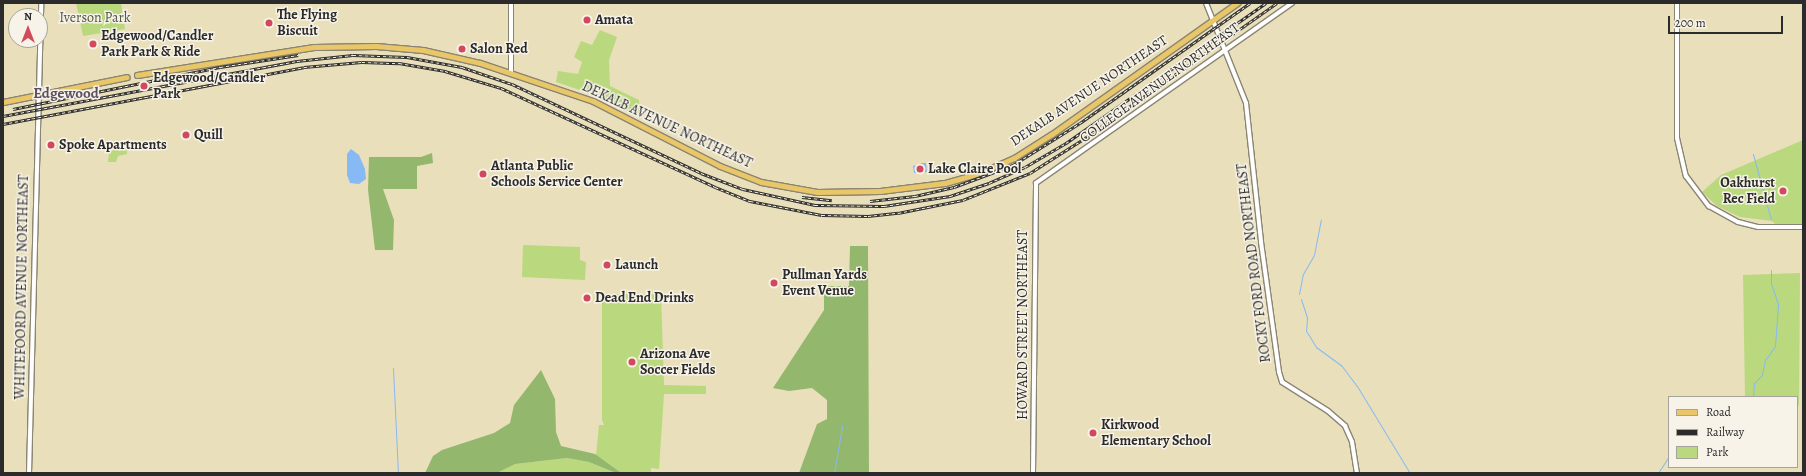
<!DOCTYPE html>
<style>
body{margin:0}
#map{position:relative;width:1806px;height:476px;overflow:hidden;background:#e9dfbb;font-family:Alegreya,serif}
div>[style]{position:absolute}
.green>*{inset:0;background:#bad87e}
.forest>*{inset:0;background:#93b86d}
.water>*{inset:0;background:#87b9f4}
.stream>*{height:1px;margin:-0.5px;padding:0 0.5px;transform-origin:0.5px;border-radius:0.5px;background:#87b9f4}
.roads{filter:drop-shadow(1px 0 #8a8573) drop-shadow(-1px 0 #8a8573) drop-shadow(0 1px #8a8573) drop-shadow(0 -1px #8a8573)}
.minor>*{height:4px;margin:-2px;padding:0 2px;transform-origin:2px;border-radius:2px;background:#fff}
.major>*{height:5px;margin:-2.5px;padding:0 2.5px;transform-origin:2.5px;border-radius:2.5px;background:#e9c769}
.rail>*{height:2.5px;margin-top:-1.25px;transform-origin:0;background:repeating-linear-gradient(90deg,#f7f3e8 0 3px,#2b2b2b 0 6px);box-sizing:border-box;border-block:1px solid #2b2b2b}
.dots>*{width:11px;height:11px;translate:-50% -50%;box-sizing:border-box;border:2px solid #f7f3e8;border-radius:50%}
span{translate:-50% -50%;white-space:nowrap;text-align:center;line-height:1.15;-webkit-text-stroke:3px #f7f3e8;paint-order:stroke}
.poi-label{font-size:14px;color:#2b2b2b;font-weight:700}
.left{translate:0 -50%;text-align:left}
.right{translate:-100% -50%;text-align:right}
.park-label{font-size:14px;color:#4f5640}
.street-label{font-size:14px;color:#2b2b2b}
.neighbourhood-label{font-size:15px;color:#5d5062;font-weight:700}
.frame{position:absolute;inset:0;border:4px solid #2b2b2b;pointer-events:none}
.legend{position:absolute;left:1668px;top:396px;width:130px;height:72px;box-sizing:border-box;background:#f7f3e8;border:1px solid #a5a39c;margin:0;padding:5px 7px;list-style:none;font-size:12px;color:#2b2b2b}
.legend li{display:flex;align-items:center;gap:8px;height:20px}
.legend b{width:20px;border:1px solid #a5a39c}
.north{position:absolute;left:8px;top:8px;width:40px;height:40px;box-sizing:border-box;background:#f7f3e8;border:1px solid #a5a39c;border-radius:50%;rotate:0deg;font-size:11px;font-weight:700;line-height:16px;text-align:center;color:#2b2b2b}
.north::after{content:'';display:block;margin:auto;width:14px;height:18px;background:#d1495b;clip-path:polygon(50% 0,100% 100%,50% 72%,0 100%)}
.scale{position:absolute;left:1668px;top:16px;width:115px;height:18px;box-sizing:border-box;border:2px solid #2b2b2b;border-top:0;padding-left:5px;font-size:12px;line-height:14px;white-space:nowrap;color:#2b2b2b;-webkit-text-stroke:3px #f7f3e8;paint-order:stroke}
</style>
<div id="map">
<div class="green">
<i style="clip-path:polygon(76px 3px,121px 3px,125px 29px,83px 36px)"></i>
<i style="clip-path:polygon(600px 30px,617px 37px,609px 60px,610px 86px,639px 100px,641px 118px,601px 97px,556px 82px,558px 71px,578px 74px,582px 62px,574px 57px,581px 41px,592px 45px)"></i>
<i style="clip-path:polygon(1803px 140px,1803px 226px,1777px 226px,1772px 221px,1740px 217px,1717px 206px,1702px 192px,1721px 175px)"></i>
<i style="clip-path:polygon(120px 146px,127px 147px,127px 154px,118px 156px,116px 162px,108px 162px,109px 153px)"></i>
<i style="clip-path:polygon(523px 245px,580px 247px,580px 260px,586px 262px,585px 280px,522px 277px)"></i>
<i style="clip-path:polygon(1800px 273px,1799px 405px,1797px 405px,1797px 397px,1745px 397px,1743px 275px)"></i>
<i style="clip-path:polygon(608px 294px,661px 294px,664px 385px,706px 386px,706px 394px,664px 394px,659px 469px,651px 468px,651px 472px,620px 472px,596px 455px,599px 425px,604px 425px,602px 420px,602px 296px)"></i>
<i style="clip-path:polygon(567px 458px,589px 462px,616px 473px,497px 473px,515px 464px)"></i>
</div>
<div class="forest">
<i style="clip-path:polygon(432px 153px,433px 163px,417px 166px,417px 189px,383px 189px,394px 220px,393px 250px,375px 250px,368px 190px,369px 157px,421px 157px)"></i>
<i style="clip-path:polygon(850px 246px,868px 246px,869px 473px,799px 473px,817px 424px,827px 419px,827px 400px,812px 388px,789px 391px,773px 388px,824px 310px,824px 286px,849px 286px)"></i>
<i style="clip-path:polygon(541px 370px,555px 399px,556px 432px,561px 446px,595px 454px,620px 472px,648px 473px,616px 473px,589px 462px,567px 458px,515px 464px,497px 473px,425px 473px,433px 456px,442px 450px,494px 433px,510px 423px,514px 405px)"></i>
</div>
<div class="water">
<i style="clip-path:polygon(351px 149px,359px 155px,365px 169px,366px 179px,359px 184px,350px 183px,347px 175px,347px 154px)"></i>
<i style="clip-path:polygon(922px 163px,926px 163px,927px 172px,914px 173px,913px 166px)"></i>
</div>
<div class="stream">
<i style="left:1753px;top:154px;width:68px;rotate:74.7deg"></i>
<i style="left:1299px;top:294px;width:20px;rotate:-79deg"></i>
<i style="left:1303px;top:274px;width:22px;rotate:-60deg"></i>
<i style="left:1314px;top:255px;width:36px;rotate:-79deg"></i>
<i style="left:1301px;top:299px;width:20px;rotate:72deg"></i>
<i style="left:1307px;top:318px;width:13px;rotate:94deg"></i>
<i style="left:1306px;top:331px;width:7px;rotate:56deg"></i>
<i style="left:1310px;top:337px;width:12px;rotate:59deg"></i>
<i style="left:1316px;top:347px;width:31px;rotate:36deg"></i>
<i style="left:1341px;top:365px;width:26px;rotate:53deg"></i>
<i style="left:1357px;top:386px;width:102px;rotate:58.7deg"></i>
<i style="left:393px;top:368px;width:105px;rotate:87.3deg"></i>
<i style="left:1753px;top:397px;width:14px;rotate:-86deg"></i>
<i style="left:1754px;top:383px;width:11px;rotate:-45deg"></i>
<i style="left:1762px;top:375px;width:15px;rotate:-79deg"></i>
<i style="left:1765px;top:360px;width:17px;rotate:-54deg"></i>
<i style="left:1775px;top:346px;width:42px;rotate:-85.9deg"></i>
<i style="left:1778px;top:304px;width:21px;rotate:-109deg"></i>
<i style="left:1771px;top:284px;width:14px;rotate:-90deg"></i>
<i style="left:834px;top:473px;width:48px;rotate:-80.3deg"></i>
<i style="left:1658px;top:473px;width:20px;rotate:-57deg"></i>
</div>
<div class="roads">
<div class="minor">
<i style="left:511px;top:3px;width:69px;rotate:90deg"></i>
<i style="left:1206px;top:3px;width:108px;rotate:68.2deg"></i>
<i style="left:1246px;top:103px;width:140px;rotate:83.8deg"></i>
<i style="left:1261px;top:242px;width:131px;rotate:82.1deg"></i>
<i style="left:1279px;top:372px;width:10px;rotate:73deg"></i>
<i style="left:1282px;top:382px;width:54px;rotate:32.2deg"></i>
<i style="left:1328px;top:411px;width:23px;rotate:41deg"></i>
<i style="left:1345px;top:426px;width:17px;rotate:66deg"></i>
<i style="left:1352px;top:442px;width:31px;rotate:81deg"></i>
<i style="left:1677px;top:3px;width:135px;rotate:90deg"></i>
<i style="left:1677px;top:138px;width:39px;rotate:77deg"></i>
<i style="left:1686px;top:176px;width:38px;rotate:53deg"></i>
<i style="left:1709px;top:206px;width:33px;rotate:29deg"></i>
<i style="left:1738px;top:222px;width:21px;rotate:14deg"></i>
<i style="left:1758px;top:227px;width:45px"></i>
<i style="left:29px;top:473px;width:470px;rotate:-88.5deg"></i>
<i style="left:1033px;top:473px;width:290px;rotate:-89.4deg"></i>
<i style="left:1036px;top:183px;width:313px;rotate:-35.1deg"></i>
</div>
<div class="major">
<i style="left:137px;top:75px;width:179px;rotate:-9deg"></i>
<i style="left:314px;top:47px;width:62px;rotate:-0.9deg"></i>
<i style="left:376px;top:46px;width:47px;rotate:4.9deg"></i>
<i style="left:423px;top:50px;width:58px;rotate:12.8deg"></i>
<i style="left:480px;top:63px;width:119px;rotate:18.6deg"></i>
<i style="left:593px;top:101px;width:143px;rotate:27.1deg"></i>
<i style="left:720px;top:166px;width:44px;rotate:21.3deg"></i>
<i style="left:761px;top:182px;width:57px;rotate:10.1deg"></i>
<i style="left:817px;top:192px;width:63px;rotate:-0.9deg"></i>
<i style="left:880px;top:191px;width:65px;rotate:-7deg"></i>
<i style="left:945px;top:183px;width:36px;rotate:-16deg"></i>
<i style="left:980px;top:173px;width:37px;rotate:-24deg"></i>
<i style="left:1014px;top:158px;width:45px;rotate:-32.3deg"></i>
<i style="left:1052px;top:134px;width:227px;rotate:-35.3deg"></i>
<i style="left:3px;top:102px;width:126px;rotate:-11.4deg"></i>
</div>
</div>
<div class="rail">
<i style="left:13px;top:109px;width:211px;rotate:-11.5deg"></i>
<i style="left:220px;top:67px;width:79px;rotate:-8.7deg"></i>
<i style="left:3px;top:116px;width:299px;rotate:-10.6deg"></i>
<i style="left:297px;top:61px;width:56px;rotate:-6.1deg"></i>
<i style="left:353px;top:55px;width:54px;rotate:2.1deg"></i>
<i style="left:407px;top:57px;width:56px;rotate:10.3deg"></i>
<i style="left:462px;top:67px;width:53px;rotate:18.8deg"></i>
<i style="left:512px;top:84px;width:209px;rotate:25.2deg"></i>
<i style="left:701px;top:173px;width:45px;rotate:20.9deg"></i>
<i style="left:743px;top:189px;width:74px;rotate:12.5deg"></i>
<i style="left:815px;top:205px;width:69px;rotate:0.8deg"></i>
<i style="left:884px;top:206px;width:67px;rotate:-8.6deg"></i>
<i style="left:950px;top:196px;width:41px;rotate:-18.4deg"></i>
<i style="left:989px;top:183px;width:39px;rotate:-24deg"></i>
<i style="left:1025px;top:167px;width:48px;rotate:-30.3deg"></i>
<i style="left:1066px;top:143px;width:244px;rotate:-35deg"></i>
<i style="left:3px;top:124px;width:306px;rotate:-10.7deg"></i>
<i style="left:304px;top:67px;width:58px;rotate:-4.9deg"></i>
<i style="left:362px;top:62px;width:37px;rotate:2deg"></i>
<i style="left:399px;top:63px;width:47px;rotate:9.9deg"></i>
<i style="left:445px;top:71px;width:59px;rotate:16.9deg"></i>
<i style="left:501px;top:88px;width:236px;rotate:24.8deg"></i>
<i style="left:715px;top:187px;width:38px;rotate:22deg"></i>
<i style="left:750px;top:201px;width:73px;rotate:11deg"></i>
<i style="left:822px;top:215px;width:46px;rotate:1.2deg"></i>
<i style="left:868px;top:216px;width:30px;rotate:-6deg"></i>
<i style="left:898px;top:213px;width:66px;rotate:-11.3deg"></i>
<i style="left:963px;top:200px;width:72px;rotate:-21.9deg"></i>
<i style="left:1030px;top:173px;width:62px;rotate:-32.4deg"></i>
<i style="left:1082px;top:140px;width:238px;rotate:-35.1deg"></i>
<i style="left:802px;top:197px;width:30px;rotate:6deg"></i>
<i style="left:870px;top:201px;width:45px;rotate:-6.3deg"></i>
<i style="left:915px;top:196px;width:40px;rotate:-13deg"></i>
<i style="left:954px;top:187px;width:63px;rotate:-20.4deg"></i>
<i style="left:1013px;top:165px;width:79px;rotate:-32.1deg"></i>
<i style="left:1080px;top:123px;width:208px;rotate:-35.2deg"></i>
</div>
<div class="dots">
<i style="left:587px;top:20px;background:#d1495b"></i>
<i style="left:269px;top:23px;background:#d1495b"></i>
<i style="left:93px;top:44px;background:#d1495b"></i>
<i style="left:462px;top:49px;background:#d1495b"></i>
<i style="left:144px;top:86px;background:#d1495b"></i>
<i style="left:186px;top:135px;background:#d1495b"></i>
<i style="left:51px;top:145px;background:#d1495b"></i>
<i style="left:920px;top:169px;background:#d1495b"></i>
<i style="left:483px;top:174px;background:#d1495b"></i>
<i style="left:1783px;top:191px;background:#d1495b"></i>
<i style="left:607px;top:265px;background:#d1495b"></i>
<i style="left:774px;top:283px;background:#d1495b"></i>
<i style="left:587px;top:298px;background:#d1495b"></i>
<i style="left:632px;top:362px;background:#d1495b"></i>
<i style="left:1093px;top:433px;background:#d1495b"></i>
</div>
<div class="poi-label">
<span class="left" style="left:277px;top:23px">The Flying<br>Biscuit</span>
<span class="left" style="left:595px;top:20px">Amata</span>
<span class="left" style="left:101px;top:44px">Edgewood/Candler<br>Park Park &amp; Ride</span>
<span class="left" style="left:470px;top:49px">Salon Red</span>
<span class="left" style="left:153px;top:86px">Edgewood/Candler<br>Park</span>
<span class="left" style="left:194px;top:135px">Quill</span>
<span class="left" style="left:59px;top:145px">Spoke Apartments</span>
<span class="left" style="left:491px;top:174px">Atlanta Public<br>Schools Service Center</span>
<span class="left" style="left:928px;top:169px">Lake Claire Pool</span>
<span class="right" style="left:1775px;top:191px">Oakhurst<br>Rec Field</span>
<span class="left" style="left:615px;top:265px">Launch</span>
<span class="left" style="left:782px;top:283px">Pullman Yards<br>Event Venue</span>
<span class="left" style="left:595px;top:298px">Dead End Drinks</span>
<span class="left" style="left:640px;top:362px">Arizona Ave<br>Soccer Fields</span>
<span class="left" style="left:1101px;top:433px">Kirkwood<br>Elementary School</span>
</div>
<div class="park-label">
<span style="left:95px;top:18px">Iverson Park</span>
</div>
<div class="street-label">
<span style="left:1160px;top:83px;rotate:-36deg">COLLEGE AVENUE NORTHEAST</span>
<span style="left:1089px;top:91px;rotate:-34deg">DEKALB AVENUE NORTHEAST</span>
<span style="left:667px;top:125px;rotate:25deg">DEKALB AVENUE NORTHEAST</span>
<span style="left:1254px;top:263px;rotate:-97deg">ROCKY FORD ROAD NORTHEAST</span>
<span style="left:22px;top:287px;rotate:-89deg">WHITEFOORD AVENUE NORTHEAST</span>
<span style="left:1023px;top:325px;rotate:-90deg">HOWARD STREET NORTHEAST</span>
</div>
<div class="neighbourhood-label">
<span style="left:66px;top:94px">Edgewood</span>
</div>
<div class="frame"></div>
<ul class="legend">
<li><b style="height:5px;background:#e9c769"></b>Road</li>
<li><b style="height:5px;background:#2b2b2b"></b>Railway</li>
<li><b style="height:11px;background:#bad87e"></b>Park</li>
</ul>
<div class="north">N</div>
<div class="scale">200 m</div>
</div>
